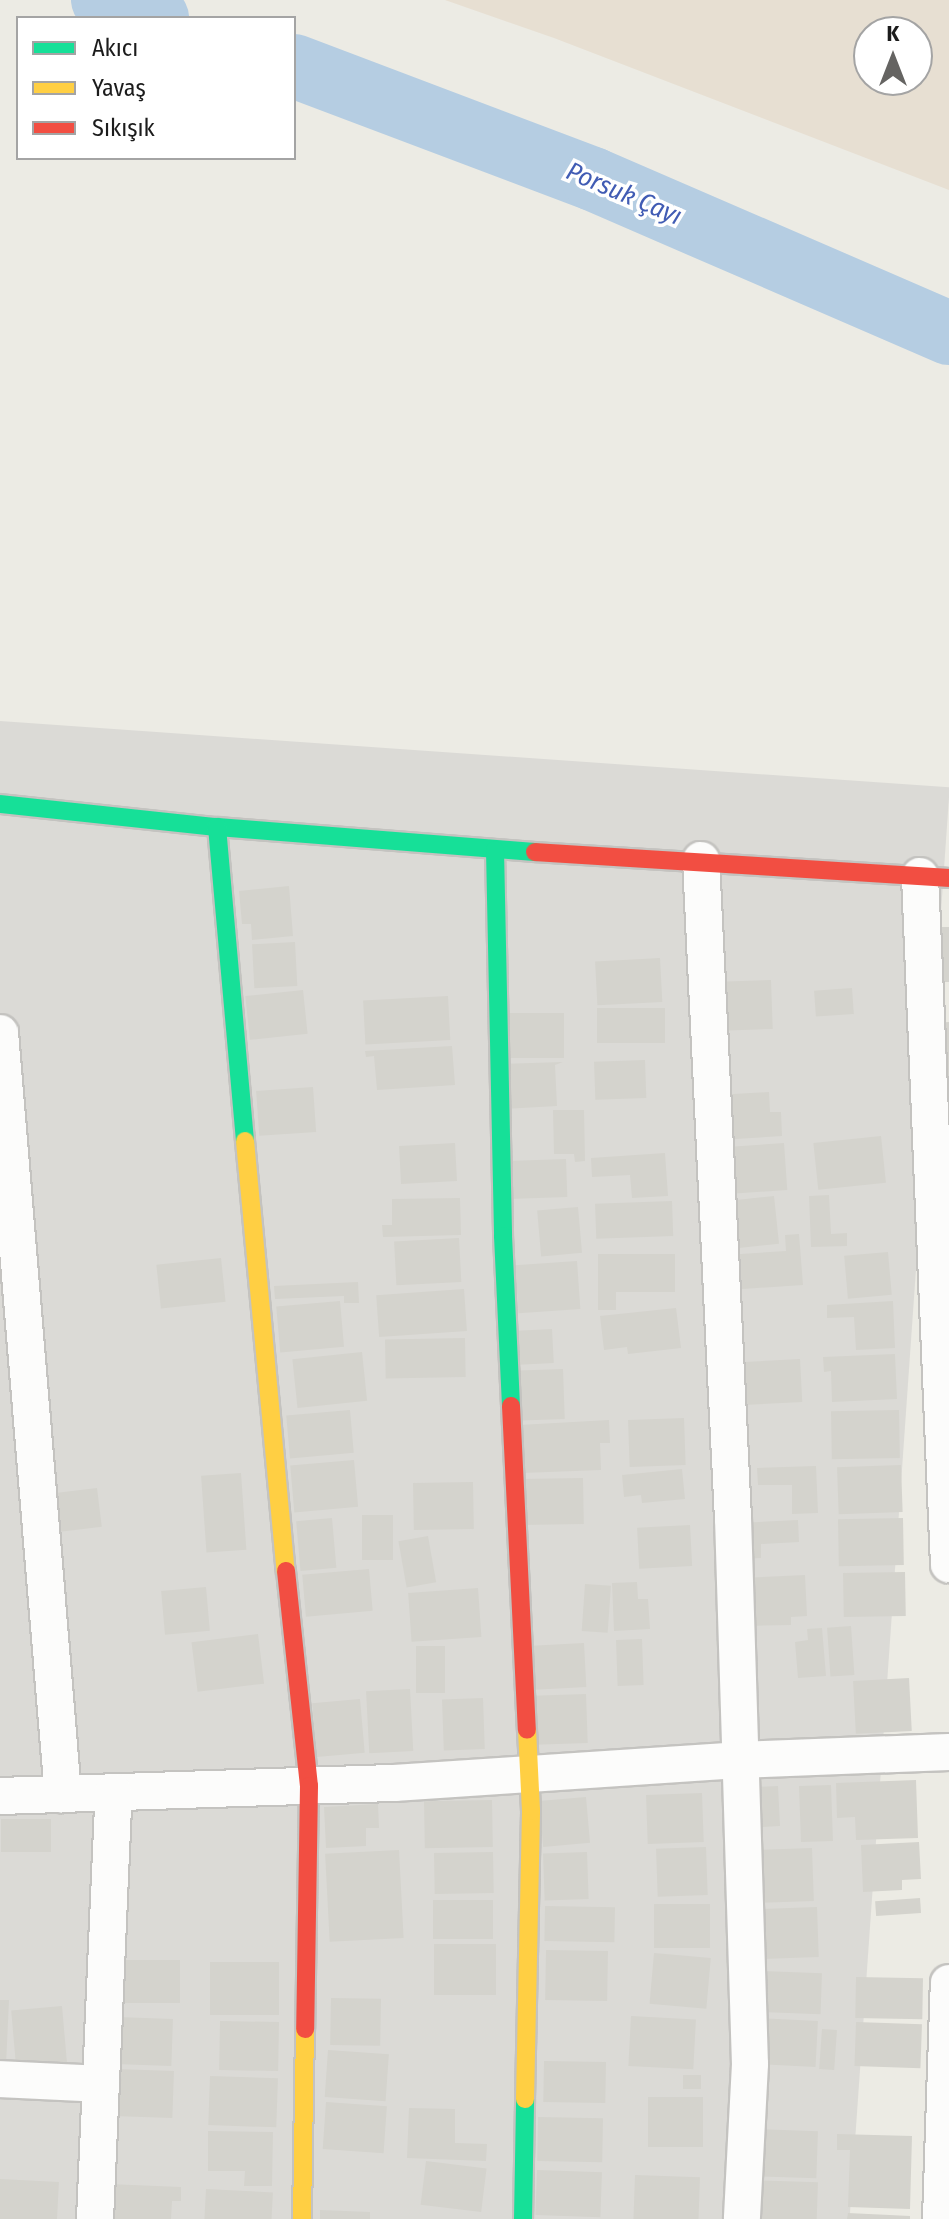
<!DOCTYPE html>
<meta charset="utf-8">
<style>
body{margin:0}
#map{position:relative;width:949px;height:2219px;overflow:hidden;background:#ecebe4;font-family:"Fira Sans Condensed",sans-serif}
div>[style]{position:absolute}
.residential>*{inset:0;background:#dbdad6;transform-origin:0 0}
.military>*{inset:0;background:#e7dfd2}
.river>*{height:64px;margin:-32px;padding:0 32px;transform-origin:32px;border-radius:32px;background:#b5cde2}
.building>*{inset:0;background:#d4d3cd;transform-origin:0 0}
.roads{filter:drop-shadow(2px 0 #c4c3c0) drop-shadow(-2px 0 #c4c3c0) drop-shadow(0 2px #c4c3c0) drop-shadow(0 -2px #c4c3c0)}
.street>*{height:36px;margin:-18px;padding:0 18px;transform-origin:18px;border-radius:18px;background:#fcfcfb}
.fast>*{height:18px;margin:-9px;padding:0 9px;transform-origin:9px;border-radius:9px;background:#16e098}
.slow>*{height:18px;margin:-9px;padding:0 9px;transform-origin:9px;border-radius:9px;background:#ffcf43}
.jam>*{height:18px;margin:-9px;padding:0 9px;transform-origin:9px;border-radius:9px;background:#f24e42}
span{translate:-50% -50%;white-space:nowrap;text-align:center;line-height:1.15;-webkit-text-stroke:7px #fff;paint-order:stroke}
.water-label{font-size:26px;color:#415cb4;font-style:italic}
.legend{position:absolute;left:16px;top:16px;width:280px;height:144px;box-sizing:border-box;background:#fff;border:2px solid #a4a4a4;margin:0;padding:10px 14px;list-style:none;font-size:24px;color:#1c1c1c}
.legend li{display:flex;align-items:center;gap:16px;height:40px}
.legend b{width:40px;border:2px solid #a4a4a4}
.north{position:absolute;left:853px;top:16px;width:80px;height:80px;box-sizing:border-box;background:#fff;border:2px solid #a4a4a4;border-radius:50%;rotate:0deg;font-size:22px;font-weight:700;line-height:32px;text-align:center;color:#1c1c1c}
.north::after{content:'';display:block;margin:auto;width:28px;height:36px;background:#656462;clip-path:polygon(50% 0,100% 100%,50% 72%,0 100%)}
</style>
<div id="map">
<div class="residential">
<i style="left:0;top:721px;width:952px;height:1498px;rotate:4deg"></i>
</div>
<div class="military">
<i style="clip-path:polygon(evenodd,445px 0,949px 0,949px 190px,554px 38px,445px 0,869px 32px,917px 32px,917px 80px,869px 80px,869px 32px)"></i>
</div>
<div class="river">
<i style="left:103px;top:0;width:57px;rotate:18.4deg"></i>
<i style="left:294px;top:66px;width:320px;rotate:20.7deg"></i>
<i style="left:593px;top:179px;width:388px;rotate:23.4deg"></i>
</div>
<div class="building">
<i style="clip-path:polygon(289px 886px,293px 936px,252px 940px,251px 924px,242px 924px,239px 891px)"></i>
<i style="clip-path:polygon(939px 927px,949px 927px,949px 982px,937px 982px)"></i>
<i style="left:295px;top:942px;width:44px;height:43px;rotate:87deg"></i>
<i style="left:660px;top:958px;width:44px;height:65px;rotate:87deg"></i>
<i style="left:771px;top:980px;width:49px;height:59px;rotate:88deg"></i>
<i style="left:852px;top:988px;width:26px;height:38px;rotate:86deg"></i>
<i style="left:303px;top:990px;width:44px;height:58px;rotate:84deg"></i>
<i style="left:448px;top:996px;width:44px;height:85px;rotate:87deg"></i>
<i style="left:665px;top:1008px;width:35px;height:68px;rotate:90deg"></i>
<i style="left:564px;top:1013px;width:45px;height:62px;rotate:90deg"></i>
<i style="clip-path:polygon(949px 1022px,949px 1083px,941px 1083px,936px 1023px)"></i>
<i style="clip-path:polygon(452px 1046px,455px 1085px,377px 1090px,374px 1056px,366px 1057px,365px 1051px)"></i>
<i style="left:645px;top:1060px;width:38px;height:51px;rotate:88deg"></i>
<i style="clip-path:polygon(563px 1062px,555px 1065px,557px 1106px,504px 1109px,502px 1064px)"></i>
<i style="left:313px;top:1087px;width:45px;height:57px;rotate:86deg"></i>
<i style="clip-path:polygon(769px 1092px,770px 1112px,781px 1112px,782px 1136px,719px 1140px,716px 1095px)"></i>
<i style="clip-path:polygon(553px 1110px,584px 1110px,585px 1161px,575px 1162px,574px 1154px,554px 1154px)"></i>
<i style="left:881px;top:1136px;width:47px;height:68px;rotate:84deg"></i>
<i style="left:455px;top:1143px;width:38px;height:56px;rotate:87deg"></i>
<i style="left:784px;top:1143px;width:47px;height:64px;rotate:86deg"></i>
<i style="clip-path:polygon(665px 1153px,668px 1196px,632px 1198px,630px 1175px,592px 1177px,591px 1158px)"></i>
<i style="left:566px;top:1159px;width:38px;height:59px;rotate:88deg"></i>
<i style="clip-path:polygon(829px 1195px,831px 1234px,847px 1233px,847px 1246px,811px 1247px,809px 1196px)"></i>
<i style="left:774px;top:1196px;width:48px;height:52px;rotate:84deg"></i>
<i style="clip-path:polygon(460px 1198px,461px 1235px,383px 1237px,382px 1225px,392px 1225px,392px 1199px)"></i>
<i style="left:672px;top:1201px;width:35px;height:77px;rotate:88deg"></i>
<i style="left:578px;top:1207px;width:46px;height:41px;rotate:85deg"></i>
<i style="clip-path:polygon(799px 1234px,803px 1285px,728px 1290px,725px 1255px,786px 1251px,785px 1235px)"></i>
<i style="left:459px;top:1238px;width:44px;height:65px;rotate:87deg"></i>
<i style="left:888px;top:1252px;width:43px;height:44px;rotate:85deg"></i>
<i style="clip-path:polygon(598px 1254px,675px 1254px,675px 1292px,616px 1292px,616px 1310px,598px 1310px)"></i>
<i style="left:221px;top:1258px;width:44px;height:65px;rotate:84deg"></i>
<i style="left:577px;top:1261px;width:48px;height:62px;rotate:86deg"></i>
<i style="clip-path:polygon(358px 1282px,359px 1303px,344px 1303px,344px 1296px,275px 1299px,274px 1286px)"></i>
<i style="left:464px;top:1289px;width:42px;height:88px;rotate:86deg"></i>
<i style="left:340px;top:1301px;width:46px;height:64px;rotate:85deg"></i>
<i style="clip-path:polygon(893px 1301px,895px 1348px,856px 1350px,854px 1317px,827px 1318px,827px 1305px)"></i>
<i style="clip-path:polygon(676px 1308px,681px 1348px,628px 1354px,627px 1347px,604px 1350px,600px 1316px)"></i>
<i style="left:552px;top:1329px;width:34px;height:35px;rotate:87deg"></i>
<i style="left:465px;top:1338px;width:39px;height:80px;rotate:89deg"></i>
<i style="left:362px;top:1352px;width:49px;height:70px;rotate:84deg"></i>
<i style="clip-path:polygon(895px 1354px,897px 1399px,832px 1402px,831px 1371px,824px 1372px,823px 1357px)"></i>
<i style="left:800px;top:1359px;width:43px;height:70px;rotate:87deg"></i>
<i style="left:563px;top:1369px;width:50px;height:44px;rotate:88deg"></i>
<i style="left:350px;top:1410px;width:43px;height:64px;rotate:85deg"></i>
<i style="left:899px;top:1410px;width:48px;height:68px;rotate:89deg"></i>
<i style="left:684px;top:1418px;width:47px;height:56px;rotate:88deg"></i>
<i style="clip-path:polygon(609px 1420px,610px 1443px,600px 1443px,601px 1470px,522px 1473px,519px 1425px)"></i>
<i style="left:354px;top:1460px;width:47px;height:64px;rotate:85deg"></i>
<i style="left:901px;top:1465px;width:47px;height:64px;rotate:88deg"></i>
<i style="clip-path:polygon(816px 1466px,818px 1513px,792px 1514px,792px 1485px,758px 1485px,757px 1468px)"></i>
<i style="clip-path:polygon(682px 1469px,685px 1499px,642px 1503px,641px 1495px,624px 1497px,622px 1475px)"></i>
<i style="left:241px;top:1473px;width:77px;height:40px;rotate:86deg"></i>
<i style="left:583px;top:1478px;width:46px;height:64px;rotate:89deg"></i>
<i style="left:473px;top:1482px;width:47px;height:60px;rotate:89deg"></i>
<i style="left:97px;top:1488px;width:39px;height:46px;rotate:83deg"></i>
<i style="left:362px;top:1515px;width:31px;height:45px"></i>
<i style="left:332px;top:1518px;width:50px;height:36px;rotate:85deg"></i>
<i style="left:903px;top:1518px;width:47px;height:65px;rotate:89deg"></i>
<i style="clip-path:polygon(798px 1520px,799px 1542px,761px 1544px,761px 1558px,741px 1559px,739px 1523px)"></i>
<i style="left:690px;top:1525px;width:41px;height:53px;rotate:87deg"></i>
<i style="left:428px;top:1536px;width:47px;height:30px;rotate:80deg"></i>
<i style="left:369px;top:1569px;width:42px;height:67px;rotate:85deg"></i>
<i style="left:905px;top:1572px;width:44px;height:62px;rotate:89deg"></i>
<i style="clip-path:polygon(805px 1575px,807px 1616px,791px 1617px,791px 1625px,744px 1626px,742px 1578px)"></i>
<i style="clip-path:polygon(637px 1582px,638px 1599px,648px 1599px,650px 1629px,614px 1631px,612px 1583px)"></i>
<i style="left:585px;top:1584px;width:26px;height:47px;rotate:4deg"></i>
<i style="left:206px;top:1587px;width:44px;height:45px;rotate:85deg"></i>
<i style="left:478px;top:1588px;width:49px;height:70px;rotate:86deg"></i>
<i style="left:851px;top:1626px;width:49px;height:24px;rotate:86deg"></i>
<i style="clip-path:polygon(822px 1628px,826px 1676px,798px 1678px,795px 1642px,808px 1640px,807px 1629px)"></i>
<i style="left:258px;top:1634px;width:50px;height:67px;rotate:83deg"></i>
<i style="left:642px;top:1639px;width:46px;height:26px;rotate:88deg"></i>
<i style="left:584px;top:1643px;width:44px;height:52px;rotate:87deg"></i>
<i style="left:416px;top:1646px;width:29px;height:47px"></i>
<i style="left:909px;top:1678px;width:53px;height:56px;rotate:87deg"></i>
<i style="left:410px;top:1689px;width:62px;height:44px;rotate:87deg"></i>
<i style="left:586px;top:1694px;width:49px;height:53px;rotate:88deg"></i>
<i style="left:483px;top:1698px;width:51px;height:41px;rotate:88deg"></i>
<i style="left:360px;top:1699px;width:54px;height:48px;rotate:85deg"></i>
<i style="clip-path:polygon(916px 1780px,918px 1838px,856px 1840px,855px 1817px,837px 1818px,836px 1783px)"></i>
<i style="left:831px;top:1785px;width:56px;height:32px;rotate:88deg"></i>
<i style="clip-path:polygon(778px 1786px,780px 1826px,762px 1827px,762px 1845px,755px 1845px,753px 1787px)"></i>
<i style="left:702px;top:1793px;width:49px;height:56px;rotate:88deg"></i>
<i style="left:586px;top:1797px;width:46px;height:47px;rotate:85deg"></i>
<i style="left:492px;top:1800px;width:47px;height:68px;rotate:89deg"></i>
<i style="clip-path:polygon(378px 1804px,379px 1828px,366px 1828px,366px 1846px,326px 1848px,324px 1807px)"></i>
<i style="left:1px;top:1819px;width:50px;height:33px"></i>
<i style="clip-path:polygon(919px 1842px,921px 1879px,902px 1880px,902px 1890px,863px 1892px,861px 1845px)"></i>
<i style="left:706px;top:1847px;width:48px;height:50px;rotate:88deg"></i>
<i style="left:812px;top:1848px;width:53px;height:57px;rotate:88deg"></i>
<i style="left:399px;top:1850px;width:88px;height:74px;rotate:87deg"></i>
<i style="left:493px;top:1852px;width:41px;height:59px;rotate:89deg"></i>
<i style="left:587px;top:1852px;width:47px;height:44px;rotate:88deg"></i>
<i style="left:920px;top:1898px;width:15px;height:45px;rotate:86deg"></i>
<i style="left:433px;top:1900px;width:60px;height:39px"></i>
<i style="left:654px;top:1904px;width:56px;height:44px"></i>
<i style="left:545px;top:1906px;width:70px;height:35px;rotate:1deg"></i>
<i style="left:817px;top:1907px;width:50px;height:60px;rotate:88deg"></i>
<i style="left:434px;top:1944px;width:62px;height:51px"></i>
<i style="left:546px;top:1950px;width:62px;height:50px;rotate:1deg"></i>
<i style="left:654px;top:1953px;width:57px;height:51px;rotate:5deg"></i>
<i style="left:116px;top:1960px;width:64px;height:43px"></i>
<i style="left:210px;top:1962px;width:69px;height:53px"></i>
<i style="left:760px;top:1971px;width:62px;height:41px;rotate:2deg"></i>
<i style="left:856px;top:1977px;width:67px;height:41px;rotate:1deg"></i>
<i style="left:331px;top:1998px;width:50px;height:47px;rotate:1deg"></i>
<i style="clip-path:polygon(0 2000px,9px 2000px,6px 2065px,0 2065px)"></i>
<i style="left:62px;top:2006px;width:57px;height:51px;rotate:85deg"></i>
<i style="left:631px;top:2016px;width:65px;height:50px;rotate:3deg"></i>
<i style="left:117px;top:2017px;width:56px;height:47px;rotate:2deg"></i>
<i style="left:759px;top:2018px;width:59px;height:46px;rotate:3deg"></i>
<i style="left:220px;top:2021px;width:59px;height:49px;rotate:1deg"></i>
<i style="left:856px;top:2022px;width:66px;height:44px;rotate:2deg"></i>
<i style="left:822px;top:2029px;width:15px;height:40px;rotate:4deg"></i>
<i style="left:328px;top:2050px;width:61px;height:47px;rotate:4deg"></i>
<i style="left:544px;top:2061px;width:62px;height:41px;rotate:1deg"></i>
<i style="left:115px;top:2069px;width:59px;height:47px;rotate:2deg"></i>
<i style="left:683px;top:2075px;width:18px;height:14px"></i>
<i style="left:210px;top:2076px;width:68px;height:49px;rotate:2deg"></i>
<i style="left:648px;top:2097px;width:55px;height:50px"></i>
<i style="left:326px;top:2102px;width:61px;height:47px;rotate:4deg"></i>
<i style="clip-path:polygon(409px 2108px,455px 2109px,455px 2143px,487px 2144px,486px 2161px,407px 2158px)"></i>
<i style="left:538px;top:2117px;width:65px;height:44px;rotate:1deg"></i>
<i style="left:752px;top:2129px;width:66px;height:47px;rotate:2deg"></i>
<i style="clip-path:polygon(208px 2131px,273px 2132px,272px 2186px,244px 2186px,245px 2171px,208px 2171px)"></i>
<i style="clip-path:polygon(837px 2134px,912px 2136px,910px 2209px,848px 2207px,850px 2150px,837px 2150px)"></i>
<i style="left:426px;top:2161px;width:61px;height:44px;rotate:7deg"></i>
<i style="left:537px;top:2170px;width:65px;height:45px;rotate:2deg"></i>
<i style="left:635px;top:2175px;width:65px;height:44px;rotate:2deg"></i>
<i style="left:0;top:2179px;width:59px;height:40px;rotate:3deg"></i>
<i style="left:751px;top:2180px;width:67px;height:39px;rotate:2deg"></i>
<i style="clip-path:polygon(108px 2184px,181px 2187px,181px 2201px,172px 2201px,171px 2219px,106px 2219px)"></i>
<i style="left:206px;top:2189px;width:67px;height:30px;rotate:3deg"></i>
<i style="clip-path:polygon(320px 2210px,370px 2212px,370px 2219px,320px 2219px)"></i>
<i style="clip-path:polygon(848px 2213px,910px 2216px,910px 2219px,847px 2219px)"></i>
</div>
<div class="roads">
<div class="street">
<i style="left:701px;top:860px;width:659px;rotate:87.22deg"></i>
<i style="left:733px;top:1518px;width:546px;rotate:88.22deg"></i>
<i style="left:750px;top:2064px;width:155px;rotate:93deg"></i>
<i style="left:920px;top:876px;width:689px;rotate:87.59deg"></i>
<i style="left:0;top:1033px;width:764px;rotate:85.27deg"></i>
<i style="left:0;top:1796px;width:394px;rotate:-1.9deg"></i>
<i style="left:394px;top:1783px;width:345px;rotate:-3.8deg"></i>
<i style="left:738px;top:1760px;width:211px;rotate:-2.2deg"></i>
<i style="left:0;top:2079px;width:101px;rotate:2.8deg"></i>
<i style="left:95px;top:2219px;width:427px;rotate:-87.5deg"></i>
<i style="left:941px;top:2219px;width:236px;rotate:-88.1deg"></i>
</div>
<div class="fast">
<i style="left:0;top:804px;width:218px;rotate:6.1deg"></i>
<i style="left:217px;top:827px;width:319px;rotate:4.5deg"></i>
<i style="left:217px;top:827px;width:315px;rotate:84.9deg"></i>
<i style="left:495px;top:850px;width:386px;rotate:88.8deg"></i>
<i style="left:503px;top:1236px;width:170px;rotate:87.3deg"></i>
<i style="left:523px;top:2219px;width:120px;rotate:-89deg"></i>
</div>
<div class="slow">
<i style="left:245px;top:1141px;width:432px;rotate:84.6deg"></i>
<i style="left:525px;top:2099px;width:288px;rotate:-88.8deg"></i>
<i style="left:531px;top:1811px;width:81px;rotate:-92.8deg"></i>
<i style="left:302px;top:2219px;width:190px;rotate:-89.1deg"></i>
</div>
<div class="jam">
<i style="left:535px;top:852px;width:415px;rotate:3.6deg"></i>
<i style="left:511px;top:1406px;width:324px;rotate:87.2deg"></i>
<i style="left:286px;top:1571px;width:216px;rotate:83.9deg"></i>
<i style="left:309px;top:1786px;width:243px;rotate:90.9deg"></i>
</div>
</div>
<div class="water-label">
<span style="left:624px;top:194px;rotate:23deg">Porsuk Çayı</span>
</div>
<ul class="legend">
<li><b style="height:10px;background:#16e098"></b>Akıcı</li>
<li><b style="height:10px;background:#ffcf43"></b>Yavaş</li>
<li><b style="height:10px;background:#f24e42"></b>Sıkışık</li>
</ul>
<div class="north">K</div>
</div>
